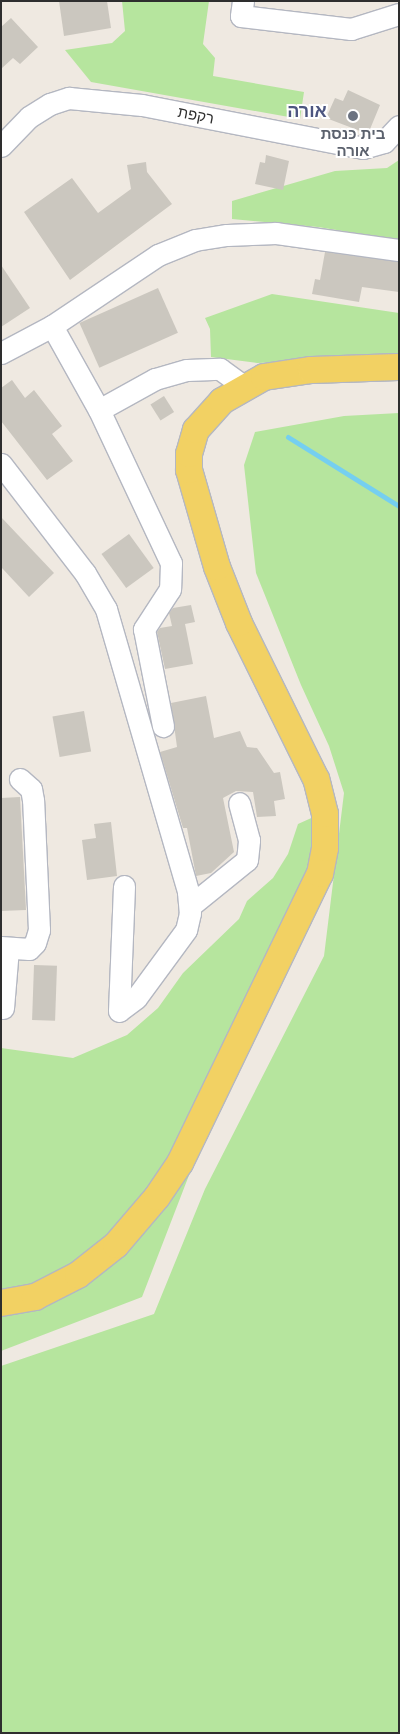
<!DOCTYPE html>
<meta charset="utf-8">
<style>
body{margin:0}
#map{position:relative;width:400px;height:1734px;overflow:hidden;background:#efe9e1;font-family:Helvetica,"Noto Sans Hebrew",sans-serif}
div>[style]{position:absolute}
.green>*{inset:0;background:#b6e59e}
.stream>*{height:5px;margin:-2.5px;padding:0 2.5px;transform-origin:2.5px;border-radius:2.5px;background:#75cff0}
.building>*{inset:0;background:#cbc7bf;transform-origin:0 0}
.roads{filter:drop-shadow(1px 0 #b4b7c1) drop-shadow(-1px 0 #b4b7c1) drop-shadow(0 1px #b4b7c1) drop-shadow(0 -1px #b4b7c1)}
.minor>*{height:21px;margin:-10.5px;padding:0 10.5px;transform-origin:10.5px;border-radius:10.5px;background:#fff}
.major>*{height:26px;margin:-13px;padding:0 13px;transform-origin:13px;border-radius:13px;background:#f2d163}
.dots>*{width:14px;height:14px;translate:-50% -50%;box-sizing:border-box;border:2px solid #fff;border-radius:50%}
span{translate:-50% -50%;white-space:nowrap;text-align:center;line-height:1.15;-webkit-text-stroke:4px #fff;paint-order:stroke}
.street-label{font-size:15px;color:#2e2e2e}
.worship-label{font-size:15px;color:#5b616d;font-weight:700}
.quarter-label{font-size:18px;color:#4d5680;font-weight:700}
.frame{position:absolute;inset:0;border:2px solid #2e2e2e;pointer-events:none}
</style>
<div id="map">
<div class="green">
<i style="clip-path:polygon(122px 1px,209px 1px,203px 44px,215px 58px,213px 76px,304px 92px,300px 119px,91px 82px,65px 50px,112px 43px,125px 31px)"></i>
<i style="clip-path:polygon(399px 160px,399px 240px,318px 227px,232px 219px,232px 201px,335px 171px,387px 168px)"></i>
<i style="clip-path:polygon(272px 294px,399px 313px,399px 357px,257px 363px,211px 357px,210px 329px,205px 318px)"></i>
<i style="clip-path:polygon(399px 413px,399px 1733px,1px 1733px,1px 1366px,154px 1314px,205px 1189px,324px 956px,344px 793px,329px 746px,301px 685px,256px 573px,244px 465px,255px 432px,344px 416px)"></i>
<i style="clip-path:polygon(318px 815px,308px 867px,142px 1297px,1px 1351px,1px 1048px,73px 1058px,127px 1035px,158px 1008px,183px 973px,239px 919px,247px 901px,273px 878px,288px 854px,298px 824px)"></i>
</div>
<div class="stream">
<i style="left:288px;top:437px;width:131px;rotate:31.9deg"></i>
</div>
<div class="building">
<i style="clip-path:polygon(59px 1px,107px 1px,111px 28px,64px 36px)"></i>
<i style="clip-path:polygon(11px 18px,38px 47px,20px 64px,13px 58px,1px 69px,1px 27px)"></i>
<i style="clip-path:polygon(348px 90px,380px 105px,368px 134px,326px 118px,335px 98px,343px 101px)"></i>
<i style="clip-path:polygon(266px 155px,289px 161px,283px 190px,255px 184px,260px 162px,265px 163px)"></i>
<i style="clip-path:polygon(146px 162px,147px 172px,172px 204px,70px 280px,24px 212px,72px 178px,98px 213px,131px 189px,127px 165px)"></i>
<i style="clip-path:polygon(325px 252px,399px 262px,399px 292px,362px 287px,359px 302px,312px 294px,315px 279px,320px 280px)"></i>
<i style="clip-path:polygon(1px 265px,30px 308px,1px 327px)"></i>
<i style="left:158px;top:288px;width:49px;height:86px;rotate:66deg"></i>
<i style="clip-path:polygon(12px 380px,25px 398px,34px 390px,62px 426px,52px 434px,73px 461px,47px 480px,1px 421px,1px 388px)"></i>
<i style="left:164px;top:396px;width:19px;height:16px;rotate:58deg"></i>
<i style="clip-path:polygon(1px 517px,54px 573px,29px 597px,1px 567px)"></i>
<i style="left:129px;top:534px;width:42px;height:34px;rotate:54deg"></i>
<i style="clip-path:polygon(191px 605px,195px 622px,185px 624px,193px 664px,165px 669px,157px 632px,160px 628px,172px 626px,169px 613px,173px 608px)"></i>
<i style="clip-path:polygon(206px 696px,214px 738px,240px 731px,247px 747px,257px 748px,274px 773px,280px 772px,285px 799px,274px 801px,276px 816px,257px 817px,253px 792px,236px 791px,223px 798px,234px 852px,211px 873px,196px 876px,187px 828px,183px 828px,160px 752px,177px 747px,171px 703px)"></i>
<i style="left:84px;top:711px;width:41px;height:32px;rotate:80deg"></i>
<i style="clip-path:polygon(20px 797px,26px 910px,1px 911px,1px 798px)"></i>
<i style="clip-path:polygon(111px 822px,117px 876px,87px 880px,82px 840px,96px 838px,94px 824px)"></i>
<i style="left:34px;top:965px;width:23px;height:55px;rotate:2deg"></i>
</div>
<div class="roads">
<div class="minor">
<i style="left:243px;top:1px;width:15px;rotate:98deg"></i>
<i style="left:241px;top:16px;width:111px;rotate:6.7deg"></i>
<i style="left:351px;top:29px;width:50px;rotate:-17.4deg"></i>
<i style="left:1px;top:146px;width:40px;rotate:-46deg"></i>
<i style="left:29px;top:117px;width:25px;rotate:-32deg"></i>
<i style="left:50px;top:104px;width:20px;rotate:-18deg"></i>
<i style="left:69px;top:98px;width:73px;rotate:5.5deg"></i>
<i style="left:142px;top:105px;width:225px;rotate:11deg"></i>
<i style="left:363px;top:148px;width:22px;rotate:-16deg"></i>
<i style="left:384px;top:142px;width:22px;rotate:-47deg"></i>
<i style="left:52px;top:326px;width:96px;rotate:60.8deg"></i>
<i style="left:99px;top:410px;width:169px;rotate:64.8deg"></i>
<i style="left:171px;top:563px;width:26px;rotate:92deg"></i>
<i style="left:170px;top:589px;width:48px;rotate:123deg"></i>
<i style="left:144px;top:629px;width:99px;rotate:78.9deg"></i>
<i style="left:1px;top:353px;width:58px;rotate:-27.9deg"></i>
<i style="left:52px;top:326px;width:128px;rotate:-33.8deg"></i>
<i style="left:158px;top:255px;width:40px;rotate:-22deg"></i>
<i style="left:195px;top:240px;width:32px;rotate:-9deg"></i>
<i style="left:227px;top:235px;width:49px;rotate:-2.3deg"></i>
<i style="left:276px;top:233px;width:124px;rotate:7.9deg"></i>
<i style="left:99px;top:410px;width:64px;rotate:-29deg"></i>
<i style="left:155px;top:379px;width:33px;rotate:-16deg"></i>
<i style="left:187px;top:370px;width:33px;rotate:-2deg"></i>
<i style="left:220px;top:369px;width:29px;rotate:36deg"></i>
<i style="left:1px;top:464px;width:138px;rotate:52.4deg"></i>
<i style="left:85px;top:573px;width:42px;rotate:59.7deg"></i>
<i style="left:106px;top:609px;width:295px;rotate:73.8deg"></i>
<i style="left:188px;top:892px;width:21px;rotate:85deg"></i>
<i style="left:190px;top:913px;width:17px;rotate:103deg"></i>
<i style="left:186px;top:930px;width:84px;rotate:126.3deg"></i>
<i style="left:136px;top:998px;width:21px;rotate:143deg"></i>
<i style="left:119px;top:1011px;width:125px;rotate:-87.7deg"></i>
<i style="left:190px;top:906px;width:73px;rotate:-38.9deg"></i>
<i style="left:247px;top:860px;width:20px;rotate:-84deg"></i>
<i style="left:249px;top:840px;width:38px;rotate:-105deg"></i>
<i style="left:1px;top:947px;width:28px;rotate:4deg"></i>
<i style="left:29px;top:949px;width:8px;rotate:-45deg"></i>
<i style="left:35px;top:943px;width:14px;rotate:-73deg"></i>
<i style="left:39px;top:930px;width:130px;rotate:-92.6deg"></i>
<i style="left:33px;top:800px;width:11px;rotate:-100deg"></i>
<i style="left:31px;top:789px;width:15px;rotate:-138deg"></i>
<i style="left:3px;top:1008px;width:60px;rotate:-85.2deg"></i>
</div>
<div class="major">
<i style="left:1px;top:1303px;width:35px;rotate:-10deg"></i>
<i style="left:35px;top:1297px;width:48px;rotate:-27.1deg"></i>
<i style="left:78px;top:1275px;width:48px;rotate:-38.3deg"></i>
<i style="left:116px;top:1245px;width:63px;rotate:-49.5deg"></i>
<i style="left:157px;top:1197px;width:41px;rotate:-55.9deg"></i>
<i style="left:180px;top:1163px;width:321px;rotate:-64.2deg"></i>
<i style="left:320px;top:874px;width:26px;rotate:-79deg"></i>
<i style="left:325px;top:848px;width:34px;rotate:-90deg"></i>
<i style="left:325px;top:814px;width:36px;rotate:-104deg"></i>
<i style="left:316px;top:779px;width:174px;rotate:-116.3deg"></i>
<i style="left:239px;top:623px;width:60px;rotate:-111.4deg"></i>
<i style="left:217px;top:567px;width:101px;rotate:-106.1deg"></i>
<i style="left:189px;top:470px;width:16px;rotate:-90deg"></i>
<i style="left:189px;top:454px;width:25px;rotate:-74deg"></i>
<i style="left:196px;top:430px;width:39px;rotate:-48deg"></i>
<i style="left:222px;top:401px;width:48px;rotate:-29.7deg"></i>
<i style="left:264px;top:377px;width:48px;rotate:-8.5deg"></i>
<i style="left:311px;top:370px;width:88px;rotate:-2deg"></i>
</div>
</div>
<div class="dots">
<i style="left:353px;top:116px;background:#6b7280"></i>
</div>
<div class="street-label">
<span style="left:196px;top:115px;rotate:11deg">רקפת</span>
</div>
<div class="worship-label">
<span style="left:353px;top:142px">בית כנסת<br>אורה</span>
</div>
<div class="quarter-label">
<span style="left:307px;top:111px">אורה</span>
</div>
<div class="frame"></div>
</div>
